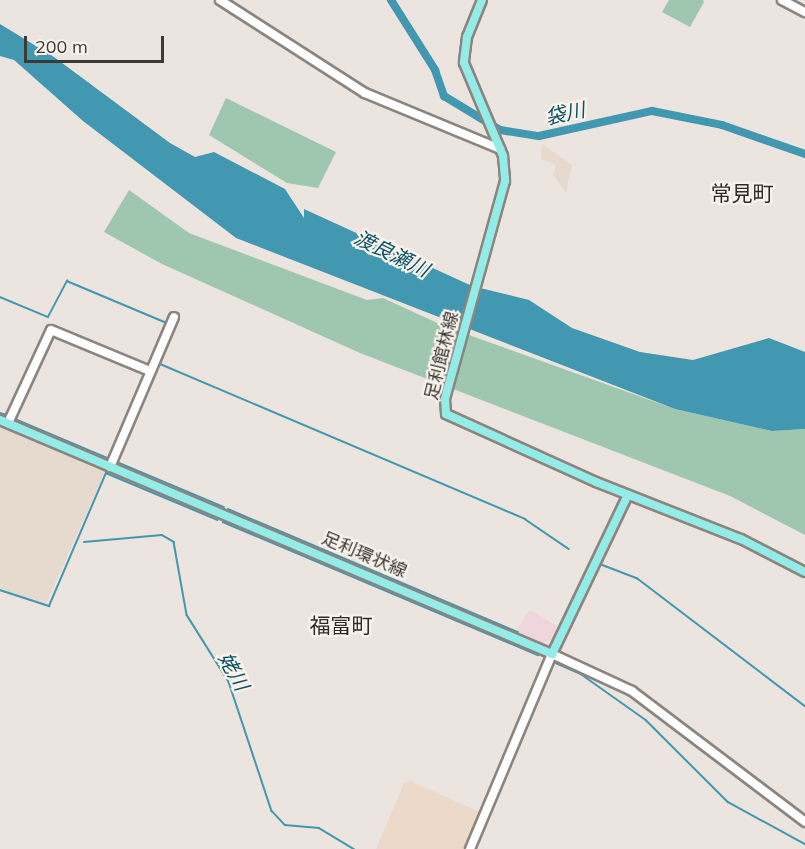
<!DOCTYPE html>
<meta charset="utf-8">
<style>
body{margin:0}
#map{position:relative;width:805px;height:849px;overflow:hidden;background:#ece5df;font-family:Mulish,"Noto Sans JP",sans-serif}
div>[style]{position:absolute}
.commercial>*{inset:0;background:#efd5dc}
.built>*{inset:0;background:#e6d9cd}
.education>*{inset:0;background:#edd9ca}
.green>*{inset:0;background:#9fc7af}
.water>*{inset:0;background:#4297b1}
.stream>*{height:1.5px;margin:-0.75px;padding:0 0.75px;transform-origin:0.75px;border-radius:0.75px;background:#4297b1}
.river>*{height:8px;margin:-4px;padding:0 4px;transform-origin:4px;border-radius:4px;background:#4297b1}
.roads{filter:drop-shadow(2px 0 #8b857f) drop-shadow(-2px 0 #8b857f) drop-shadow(0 2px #8b857f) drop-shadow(0 -2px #8b857f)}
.secondary>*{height:8px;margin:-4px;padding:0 4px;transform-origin:4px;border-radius:4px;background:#fff}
.primary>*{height:8px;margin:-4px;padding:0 4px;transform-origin:4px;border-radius:4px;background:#94ece8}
span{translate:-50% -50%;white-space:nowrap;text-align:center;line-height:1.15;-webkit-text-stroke:4.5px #faf3ec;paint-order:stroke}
.street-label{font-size:18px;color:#3c3a37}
.water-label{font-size:20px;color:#085365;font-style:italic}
.quarter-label{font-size:21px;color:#302b26}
.scale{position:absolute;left:24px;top:36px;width:140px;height:27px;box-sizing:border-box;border:3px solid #3c3a37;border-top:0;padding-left:8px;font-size:18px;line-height:21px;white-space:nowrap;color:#3c3a37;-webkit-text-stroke:4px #faf3ec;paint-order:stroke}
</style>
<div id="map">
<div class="commercial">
<i style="clip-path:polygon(530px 610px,559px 627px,554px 639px,543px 643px,516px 631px)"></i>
</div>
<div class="built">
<i style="clip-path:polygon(542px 144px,572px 165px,566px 193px,553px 175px,556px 165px,541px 159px)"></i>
<i style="clip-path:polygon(0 427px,105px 472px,45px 606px,0 588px)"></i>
</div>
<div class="education">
<i style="clip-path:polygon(410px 781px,480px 812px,464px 849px,376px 849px,404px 783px)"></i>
</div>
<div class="green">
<i style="clip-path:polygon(669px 0,703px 0,704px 2px,690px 27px,662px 12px)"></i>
<i style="clip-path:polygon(226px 98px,336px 152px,318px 188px,287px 183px,209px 135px)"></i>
<i style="clip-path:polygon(129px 190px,189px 233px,367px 300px,383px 298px,444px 326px,675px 409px,772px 431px,805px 429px,805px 535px,730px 496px,360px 353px,162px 264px,104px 232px)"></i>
</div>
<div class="water">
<i style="clip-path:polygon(0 24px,54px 57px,170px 143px,195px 157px,214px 152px,285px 189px,304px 218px,304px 209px,472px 286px,529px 300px,572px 328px,640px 352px,693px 360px,769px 338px,805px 352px,805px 429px,772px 431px,675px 409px,236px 238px,83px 121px,14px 60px,0 56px)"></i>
</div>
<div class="stream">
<i style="left:0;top:297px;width:52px;rotate:22.6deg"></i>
<i style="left:48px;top:317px;width:41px;rotate:-62.2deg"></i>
<i style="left:67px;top:281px;width:108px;rotate:22.8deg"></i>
<i style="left:158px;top:363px;width:399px;rotate:23deg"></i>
<i style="left:525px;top:519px;width:53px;rotate:34.3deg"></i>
<i style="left:0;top:413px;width:7px;rotate:16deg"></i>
<i style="left:15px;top:419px;width:101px;rotate:22.8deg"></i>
<i style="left:117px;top:462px;width:116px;rotate:22.8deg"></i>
<i style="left:228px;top:509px;width:315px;rotate:23deg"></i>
<i style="left:223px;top:522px;width:342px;rotate:22.9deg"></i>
<i style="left:84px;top:542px;width:78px;rotate:-5.1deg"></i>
<i style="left:162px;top:535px;width:14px;rotate:30deg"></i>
<i style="left:174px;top:542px;width:74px;rotate:79.9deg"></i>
<i style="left:187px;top:615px;width:79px;rotate:57.9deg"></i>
<i style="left:229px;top:682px;width:136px;rotate:71.6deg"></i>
<i style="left:272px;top:811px;width:19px;rotate:47deg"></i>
<i style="left:285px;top:825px;width:34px;rotate:5deg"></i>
<i style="left:319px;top:828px;width:41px;rotate:31deg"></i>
<i style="left:600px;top:564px;width:40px;rotate:21deg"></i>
<i style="left:637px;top:578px;width:211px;rotate:37.3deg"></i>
<i style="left:0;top:590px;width:52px;rotate:18.1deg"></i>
<i style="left:49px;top:606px;width:145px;rotate:-66.8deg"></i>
<i style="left:106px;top:473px;width:121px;rotate:22.8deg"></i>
<i style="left:556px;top:663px;width:27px;rotate:24deg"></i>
<i style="left:581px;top:674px;width:80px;rotate:35.3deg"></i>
<i style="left:646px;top:720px;width:116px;rotate:45deg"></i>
<i style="left:728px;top:802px;width:88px;rotate:28.6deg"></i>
</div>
<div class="river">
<i style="left:391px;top:0;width:83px;rotate:57.8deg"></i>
<i style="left:435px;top:70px;width:28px;rotate:71deg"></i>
<i style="left:444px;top:96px;width:66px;rotate:31.3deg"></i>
<i style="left:500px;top:130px;width:39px;rotate:9deg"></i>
<i style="left:539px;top:136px;width:116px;rotate:-12.5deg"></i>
<i style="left:652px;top:111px;width:71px;rotate:11.3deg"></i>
<i style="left:722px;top:125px;width:88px;rotate:19.3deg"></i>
</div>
<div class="roads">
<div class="secondary">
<i style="left:220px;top:0;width:172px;rotate:32.7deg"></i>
<i style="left:365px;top:93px;width:146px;rotate:22.5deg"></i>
<i style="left:782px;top:0;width:26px;rotate:28deg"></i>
<i style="left:8px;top:423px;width:102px;rotate:-65.2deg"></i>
<i style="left:51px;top:330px;width:107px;rotate:22.5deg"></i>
<i style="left:110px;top:467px;width:163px;rotate:-66.9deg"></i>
<i style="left:470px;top:849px;width:212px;rotate:-67.2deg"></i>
<i style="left:552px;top:654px;width:88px;rotate:24.8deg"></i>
<i style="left:632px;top:691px;width:217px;rotate:37.1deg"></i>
</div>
<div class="primary">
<i style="left:482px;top:0;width:40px;rotate:112deg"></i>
<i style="left:467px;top:37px;width:26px;rotate:97deg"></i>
<i style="left:464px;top:63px;width:101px;rotate:67.2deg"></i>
<i style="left:503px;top:156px;width:25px;rotate:85deg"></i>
<i style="left:505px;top:181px;width:226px;rotate:105.4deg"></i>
<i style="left:445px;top:399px;width:15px;rotate:86deg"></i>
<i style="left:446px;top:414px;width:165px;rotate:24.4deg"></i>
<i style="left:596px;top:482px;width:156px;rotate:21.5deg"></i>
<i style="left:741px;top:539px;width:72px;rotate:27.3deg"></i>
<i style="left:0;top:420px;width:600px;rotate:22.97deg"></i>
<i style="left:552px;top:654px;width:176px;rotate:-64.5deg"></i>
</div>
</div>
<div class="street-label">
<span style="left:442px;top:356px;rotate:-76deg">足利館林線</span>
<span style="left:364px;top:555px;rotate:23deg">足利環状線</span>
</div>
<div class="water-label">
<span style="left:565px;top:113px;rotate:-12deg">袋川</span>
<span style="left:392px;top:253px;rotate:26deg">渡良瀬川</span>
<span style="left:234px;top:671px;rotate:61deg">姥川</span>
</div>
<div class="quarter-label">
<span style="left:742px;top:193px">常見町</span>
<span style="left:341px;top:625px">福富町</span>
</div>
<div class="scale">200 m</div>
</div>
